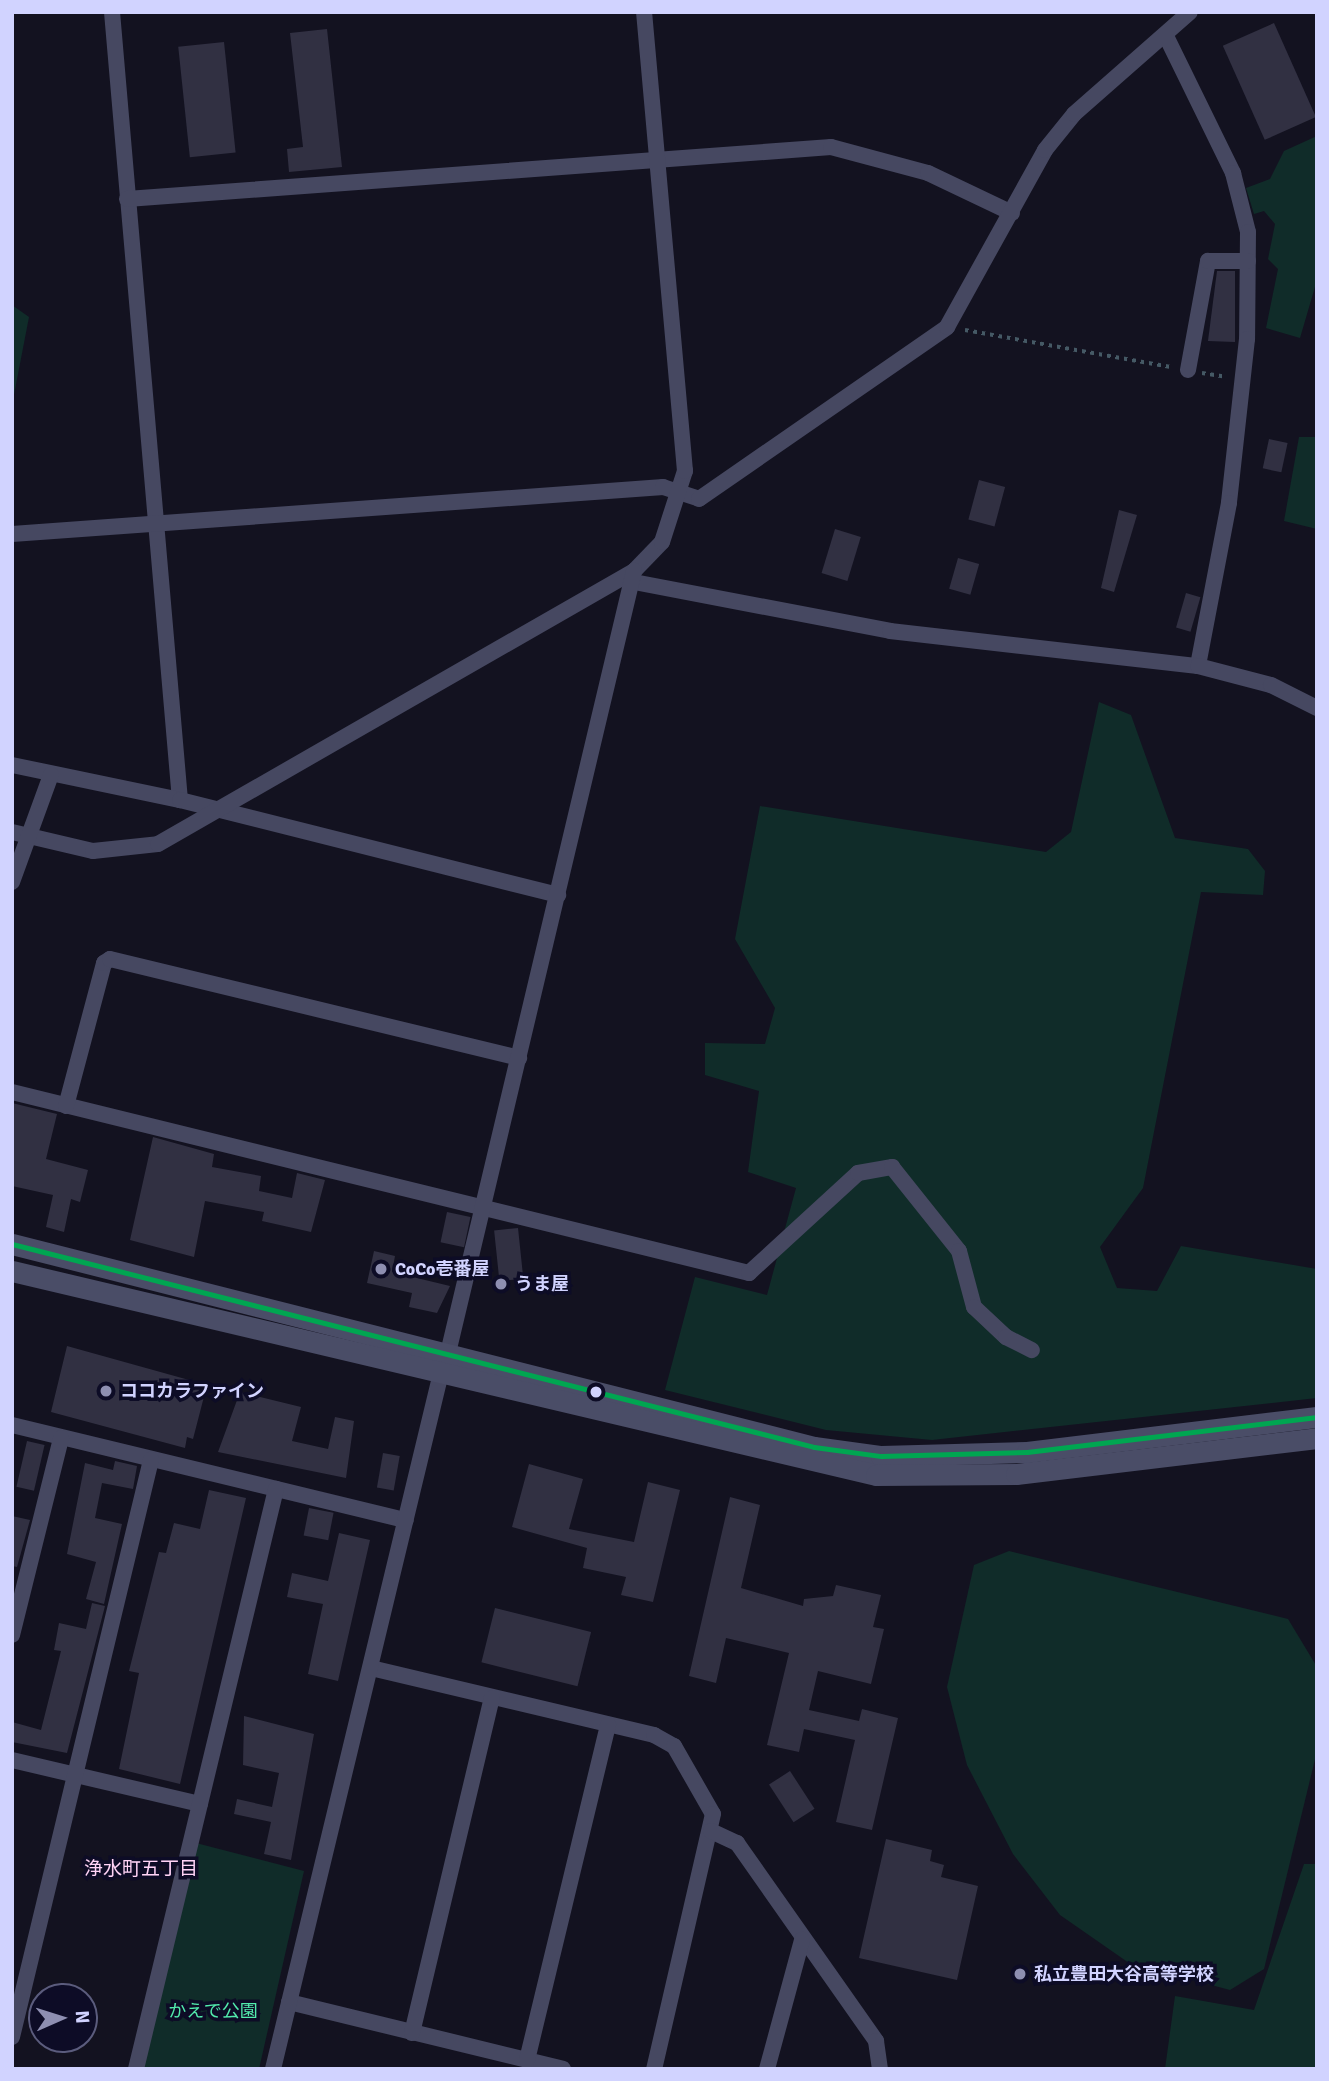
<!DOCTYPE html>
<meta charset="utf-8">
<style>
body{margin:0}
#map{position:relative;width:1329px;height:2081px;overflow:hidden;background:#131220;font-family:Signika,"Noto Sans JP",sans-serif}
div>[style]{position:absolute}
.green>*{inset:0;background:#102c29}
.building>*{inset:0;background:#313042;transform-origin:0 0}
.path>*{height:3.5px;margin-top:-1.75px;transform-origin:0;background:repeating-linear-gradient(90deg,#455965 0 3.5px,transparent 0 8.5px)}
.street>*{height:16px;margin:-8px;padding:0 8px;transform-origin:8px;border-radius:8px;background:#464861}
.secondary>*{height:21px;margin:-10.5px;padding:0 10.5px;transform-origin:10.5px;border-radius:10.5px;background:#4a4d67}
.bus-1>*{height:5px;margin:-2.5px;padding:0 2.5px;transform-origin:2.5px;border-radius:2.5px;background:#00a651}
.dots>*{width:19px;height:19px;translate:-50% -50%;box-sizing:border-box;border:4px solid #0d0c26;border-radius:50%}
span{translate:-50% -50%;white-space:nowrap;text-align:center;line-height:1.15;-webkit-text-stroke:7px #0d0c26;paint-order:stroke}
.poi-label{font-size:18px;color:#d1d3ff;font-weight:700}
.left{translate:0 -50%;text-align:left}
.park-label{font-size:18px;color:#52eaac}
.neighbourhood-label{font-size:19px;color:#ffd3f6}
.frame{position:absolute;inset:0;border:14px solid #d1d3ff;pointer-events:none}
.north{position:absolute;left:28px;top:1983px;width:70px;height:70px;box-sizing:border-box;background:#0d0c26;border:2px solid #5b5c7d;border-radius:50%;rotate:87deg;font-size:19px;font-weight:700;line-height:28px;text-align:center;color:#d1d3ff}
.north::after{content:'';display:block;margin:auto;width:24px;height:32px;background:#8e8fb1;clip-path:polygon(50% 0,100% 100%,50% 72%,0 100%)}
</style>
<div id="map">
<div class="green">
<i style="clip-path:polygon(1317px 136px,1317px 280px,1300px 338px,1266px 328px,1278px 269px,1268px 259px,1275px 224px,1264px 211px,1254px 214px,1246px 188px,1270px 179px,1284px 151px)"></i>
<i style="clip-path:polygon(12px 305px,29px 317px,12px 405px)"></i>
<i style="clip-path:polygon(1299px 437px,1317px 437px,1317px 529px,1284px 521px)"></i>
<i style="clip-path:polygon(1099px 702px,1131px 715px,1175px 838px,1248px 849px,1265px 871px,1263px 895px,1201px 892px,1143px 1188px,1100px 1247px,1117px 1288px,1157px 1291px,1181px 1246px,1317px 1269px,1317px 1398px,932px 1440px,826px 1430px,665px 1390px,695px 1277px,767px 1295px,796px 1188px,748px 1172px,759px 1091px,705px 1075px,705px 1043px,765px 1044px,775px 1008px,735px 939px,760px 806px,1046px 852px,1071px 832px)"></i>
<i style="clip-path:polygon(1009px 1551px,1288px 1619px,1317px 1667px,1317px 1751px,1264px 1969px,1230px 1990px,1129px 1963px,1060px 1915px,1013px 1854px,967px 1765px,947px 1687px,974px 1565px)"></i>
<i style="clip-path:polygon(196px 1843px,304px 1871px,259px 2069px,140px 2069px)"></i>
<i style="clip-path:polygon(1304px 1864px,1317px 1864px,1317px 2069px,1165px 2069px,1175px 1996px,1254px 2010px)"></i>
</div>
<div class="building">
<i style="left:1274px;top:23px;width:103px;height:56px;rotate:66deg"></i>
<i style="clip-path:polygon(327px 29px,342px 167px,289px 172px,287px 149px,303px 147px,290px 33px)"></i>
<i style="left:224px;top:42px;width:111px;height:46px;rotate:84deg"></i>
<i style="clip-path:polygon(1217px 271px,1235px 271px,1235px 342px,1208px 341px)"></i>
<i style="left:1269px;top:439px;width:19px;height:30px;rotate:12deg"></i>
<i style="left:979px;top:480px;width:27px;height:41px;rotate:15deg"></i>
<i style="clip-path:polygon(1119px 510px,1137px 515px,1114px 592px,1101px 588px)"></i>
<i style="left:835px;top:529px;width:27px;height:46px;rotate:17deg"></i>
<i style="left:958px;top:558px;width:22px;height:32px;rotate:16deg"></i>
<i style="left:1186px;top:593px;width:15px;height:36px;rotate:16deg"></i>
<i style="clip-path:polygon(12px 1103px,57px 1114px,46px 1159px,88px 1170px,80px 1202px,71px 1199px,64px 1232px,46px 1227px,53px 1195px,12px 1186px)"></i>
<i style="clip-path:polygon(153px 1137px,214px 1154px,212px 1167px,261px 1176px,259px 1191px,292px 1198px,297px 1173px,325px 1180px,311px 1232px,262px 1221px,264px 1212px,205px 1201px,194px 1257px,130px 1240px)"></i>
<i style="left:447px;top:1212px;width:24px;height:31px;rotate:12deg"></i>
<i style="left:518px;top:1228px;width:51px;height:24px;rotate:84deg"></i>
<i style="clip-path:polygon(374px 1251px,395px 1256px,392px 1272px,450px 1286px,437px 1313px,409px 1307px,412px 1293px,367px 1283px)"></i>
<i style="clip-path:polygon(67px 1346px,207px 1385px,193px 1439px,187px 1437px,185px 1448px,51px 1412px)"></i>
<i style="clip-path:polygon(240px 1392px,301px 1407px,292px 1441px,328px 1449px,335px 1417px,354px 1421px,346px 1478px,218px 1452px)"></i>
<i style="left:27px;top:1441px;width:18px;height:47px;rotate:13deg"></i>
<i style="left:383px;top:1453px;width:17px;height:35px;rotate:10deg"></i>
<i style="clip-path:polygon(115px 1461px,137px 1466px,133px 1489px,102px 1483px,95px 1518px,122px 1524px,104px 1604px,86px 1599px,96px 1562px,67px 1554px,85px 1463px,113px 1470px)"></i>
<i style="clip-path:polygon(529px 1464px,583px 1479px,569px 1529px,634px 1542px,648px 1482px,680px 1490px,653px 1602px,621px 1595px,626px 1577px,583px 1568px,587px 1548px,512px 1527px)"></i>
<i style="clip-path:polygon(209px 1490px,246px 1498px,180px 1784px,119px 1769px,139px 1673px,129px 1671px,159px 1552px,166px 1553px,174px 1523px,200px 1529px)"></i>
<i style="clip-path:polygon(730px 1497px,760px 1505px,741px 1588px,803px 1606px,804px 1599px,833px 1596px,836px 1585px,881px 1595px,873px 1627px,884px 1629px,871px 1684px,818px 1671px,809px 1710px,859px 1721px,862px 1709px,898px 1718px,872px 1830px,836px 1822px,855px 1740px,804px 1729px,799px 1752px,767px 1745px,789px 1653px,726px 1638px,716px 1683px,689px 1676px)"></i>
<i style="left:309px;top:1508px;width:25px;height:28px;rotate:11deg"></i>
<i style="clip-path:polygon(12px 1516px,30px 1520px,17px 1567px,12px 1566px)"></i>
<i style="clip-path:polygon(339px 1533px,370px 1540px,338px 1681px,308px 1674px,323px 1604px,287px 1597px,292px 1573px,328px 1581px)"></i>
<i style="clip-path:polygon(92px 1603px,105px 1606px,67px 1753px,12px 1742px,12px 1722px,41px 1730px,61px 1651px,54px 1650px,59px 1623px,86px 1629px)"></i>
<i style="left:495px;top:1608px;width:99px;height:56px;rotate:14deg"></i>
<i style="clip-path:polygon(244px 1716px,314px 1734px,291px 1860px,264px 1854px,271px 1822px,234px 1814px,237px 1799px,272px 1807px,279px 1773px,243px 1765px)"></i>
<i style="left:790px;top:1771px;width:45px;height:25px;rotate:57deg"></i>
<i style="clip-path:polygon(886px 1839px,932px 1850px,930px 1861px,944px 1865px,941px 1877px,978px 1886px,957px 1980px,859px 1958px)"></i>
</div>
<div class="path">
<i style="left:965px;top:330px;width:209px;rotate:10.2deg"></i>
<i style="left:1202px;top:373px;width:24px;rotate:9deg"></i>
</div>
<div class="street">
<i style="left:112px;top:12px;width:791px;rotate:85.07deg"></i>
<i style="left:1166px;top:36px;width:153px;rotate:63.9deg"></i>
<i style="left:1233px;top:173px;width:61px;rotate:75.7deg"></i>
<i style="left:1248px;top:232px;width:107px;rotate:90.5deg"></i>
<i style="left:1247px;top:339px;width:165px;rotate:96.3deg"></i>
<i style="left:1229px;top:503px;width:166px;rotate:100.8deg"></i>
<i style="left:127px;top:199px;width:706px;rotate:-4.22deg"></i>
<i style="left:831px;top:147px;width:100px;rotate:15deg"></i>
<i style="left:928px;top:173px;width:93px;rotate:25.5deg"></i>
<i style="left:1188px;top:370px;width:111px;rotate:-79.6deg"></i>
<i style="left:1208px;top:261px;width:40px"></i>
<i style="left:12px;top:534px;width:653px;rotate:-4.13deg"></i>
<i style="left:663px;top:487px;width:38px;rotate:18deg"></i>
<i style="left:699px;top:499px;width:302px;rotate:-34.7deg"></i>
<i style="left:947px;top:327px;width:202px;rotate:-61deg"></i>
<i style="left:1045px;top:150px;width:46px;rotate:-51.1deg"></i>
<i style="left:1074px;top:114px;width:154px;rotate:-41.3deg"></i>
<i style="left:634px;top:582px;width:261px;rotate:10.8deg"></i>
<i style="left:890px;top:631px;width:310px;rotate:6.5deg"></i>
<i style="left:1198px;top:666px;width:75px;rotate:14.6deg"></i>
<i style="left:1271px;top:685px;width:51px;rotate:26.6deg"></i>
<i style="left:12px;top:765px;width:172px;rotate:11.8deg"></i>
<i style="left:180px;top:800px;width:390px;rotate:14.1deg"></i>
<i style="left:12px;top:832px;width:83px;rotate:13.2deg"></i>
<i style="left:93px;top:851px;width:65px;rotate:-6.1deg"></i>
<i style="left:158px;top:844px;width:549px;rotate:-29.84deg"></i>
<i style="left:634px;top:571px;width:40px;rotate:-46deg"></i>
<i style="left:662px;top:542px;width:75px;rotate:-72.1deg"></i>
<i style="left:685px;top:471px;width:461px;rotate:-95.1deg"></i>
<i style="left:12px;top:882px;width:114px;rotate:-70deg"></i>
<i style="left:12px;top:1092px;width:759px;rotate:13.8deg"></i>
<i style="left:749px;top:1273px;width:148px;rotate:-42.5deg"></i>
<i style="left:858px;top:1173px;width:35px;rotate:-10deg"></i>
<i style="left:892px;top:1167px;width:107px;rotate:51.4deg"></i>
<i style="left:959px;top:1251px;width:58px;rotate:75deg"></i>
<i style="left:974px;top:1307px;width:44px;rotate:43.2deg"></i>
<i style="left:1006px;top:1337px;width:29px;rotate:27deg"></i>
<i style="left:66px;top:1106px;width:148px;rotate:-75.1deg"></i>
<i style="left:104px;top:963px;width:7px;rotate:-34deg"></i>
<i style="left:110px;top:959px;width:421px;rotate:13.6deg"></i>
<i style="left:448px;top:1353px;width:804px;rotate:-76.62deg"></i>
<i style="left:12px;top:1425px;width:405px;rotate:13.6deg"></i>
<i style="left:12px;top:1635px;width:203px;rotate:-76deg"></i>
<i style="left:371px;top:1668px;width:291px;rotate:13.3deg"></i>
<i style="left:654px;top:1735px;width:23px;rotate:29deg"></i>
<i style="left:674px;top:1746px;width:78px;rotate:60.2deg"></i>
<i style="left:713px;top:1814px;width:262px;rotate:103deg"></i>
<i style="left:12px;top:1760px;width:193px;rotate:13.2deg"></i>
<i style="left:711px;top:1831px;width:29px;rotate:25deg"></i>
<i style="left:737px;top:1843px;width:242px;rotate:54.9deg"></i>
<i style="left:876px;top:2041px;width:28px;rotate:82deg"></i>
<i style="left:289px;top:2002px;width:282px;rotate:13.7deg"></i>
<i style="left:412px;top:2033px;width:344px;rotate:-76.6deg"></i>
<i style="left:12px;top:2037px;width:594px;rotate:-76.46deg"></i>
<i style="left:527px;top:2060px;width:345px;rotate:-76.4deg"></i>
<i style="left:136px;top:2069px;width:597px;rotate:-76.43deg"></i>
<i style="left:273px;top:2069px;width:716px;rotate:-76.43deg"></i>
<i style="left:767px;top:2069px;width:134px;rotate:-74.8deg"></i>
</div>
<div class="secondary">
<i style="left:12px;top:1244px;width:827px;rotate:14.2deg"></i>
<i style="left:814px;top:1447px;width:68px;rotate:7.7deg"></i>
<i style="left:881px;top:1456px;width:146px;rotate:-1.6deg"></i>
<i style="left:1027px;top:1452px;width:292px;rotate:-6.9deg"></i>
<i style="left:12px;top:1271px;width:888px;rotate:13.28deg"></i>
<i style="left:876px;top:1475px;width:140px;rotate:-0.4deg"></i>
<i style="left:1016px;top:1474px;width:303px;rotate:-6.8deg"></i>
</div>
<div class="bus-1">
<i style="left:12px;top:1244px;width:827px;rotate:14.2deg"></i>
<i style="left:814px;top:1447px;width:68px;rotate:7.7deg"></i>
<i style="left:881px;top:1456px;width:146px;rotate:-1.6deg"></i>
<i style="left:1027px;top:1452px;width:292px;rotate:-6.9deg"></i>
</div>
<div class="dots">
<i style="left:381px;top:1269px;background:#8e8fb1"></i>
<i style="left:501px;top:1284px;background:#8e8fb1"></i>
<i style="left:106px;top:1391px;background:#8e8fb1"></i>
<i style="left:596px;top:1392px;background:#d1d3ff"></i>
<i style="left:1020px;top:1974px;background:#8e8fb1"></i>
</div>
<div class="poi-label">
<span class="left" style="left:395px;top:1269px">CoCo壱番屋</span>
<span class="left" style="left:515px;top:1284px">うま屋</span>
<span class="left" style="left:120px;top:1391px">ココカラファイン</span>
<span class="left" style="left:1034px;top:1974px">私立豊田大谷高等学校</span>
</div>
<div class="park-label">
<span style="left:213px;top:2011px">かえで公園</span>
</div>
<div class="neighbourhood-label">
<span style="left:141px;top:1870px">浄水町五丁目</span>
</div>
<div class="frame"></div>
<div class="north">N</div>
</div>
